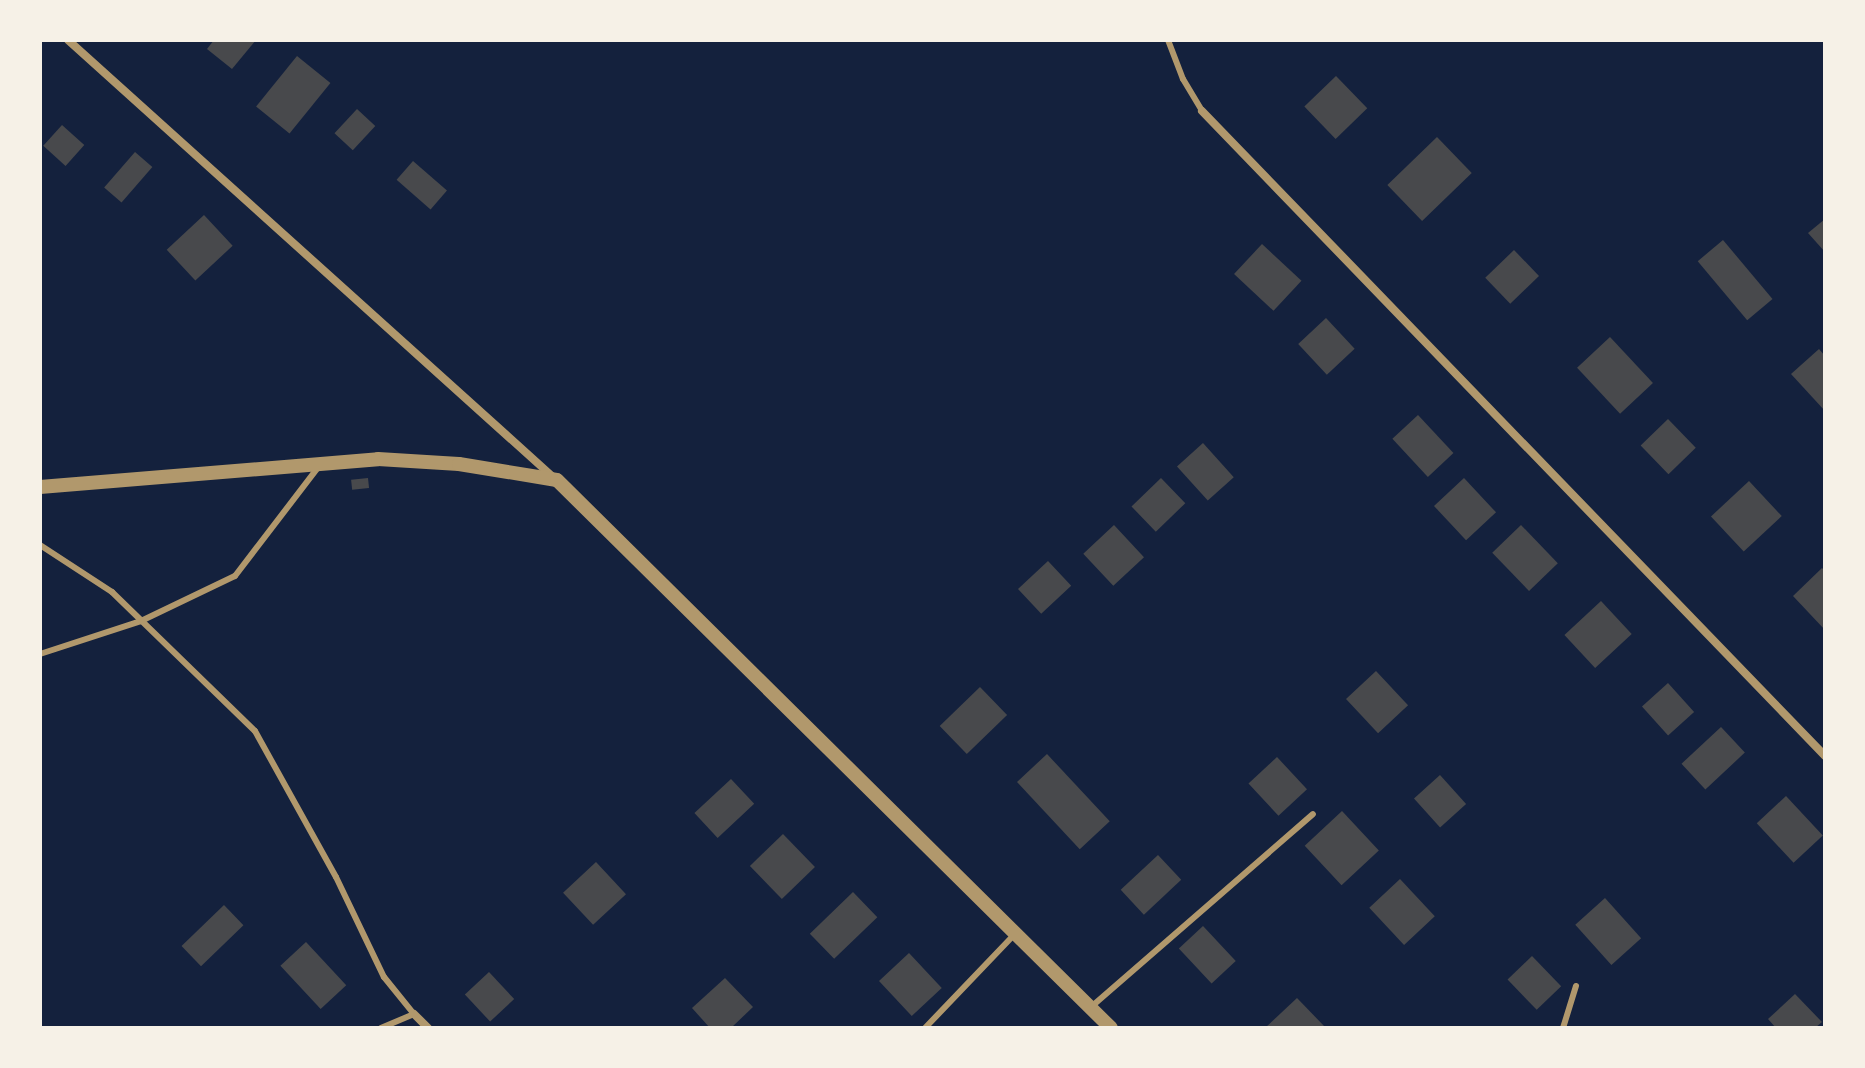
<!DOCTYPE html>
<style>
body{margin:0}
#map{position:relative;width:1865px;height:1068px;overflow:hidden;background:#14213d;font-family:"Sofia Sans Condensed",sans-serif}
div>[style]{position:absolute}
.building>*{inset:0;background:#48494c;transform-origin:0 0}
.service>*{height:6px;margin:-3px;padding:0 3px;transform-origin:3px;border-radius:3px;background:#b1986c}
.minor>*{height:8px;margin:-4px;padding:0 4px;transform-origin:4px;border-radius:4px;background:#b1986c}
.tertiary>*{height:14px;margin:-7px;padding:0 7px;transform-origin:7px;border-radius:7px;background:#b1986c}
span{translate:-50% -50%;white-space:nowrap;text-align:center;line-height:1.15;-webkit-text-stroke:6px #f6f1e7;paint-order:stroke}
.frame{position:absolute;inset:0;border:42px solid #f6f1e7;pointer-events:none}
</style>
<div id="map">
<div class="building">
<i style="clip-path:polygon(214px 40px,256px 40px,232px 69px,207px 49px)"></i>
<i style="left:297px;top:56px;width:43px;height:65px;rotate:39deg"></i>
<i style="left:1336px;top:76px;width:45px;height:44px;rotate:46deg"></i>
<i style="left:357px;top:109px;width:25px;height:33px;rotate:43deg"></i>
<i style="left:62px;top:125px;width:30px;height:28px;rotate:42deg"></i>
<i style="left:1437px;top:137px;width:50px;height:69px;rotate:46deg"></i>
<i style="left:135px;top:152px;width:23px;height:47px;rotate:41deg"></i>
<i style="left:413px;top:161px;width:45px;height:25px;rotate:41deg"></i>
<i style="left:204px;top:215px;width:42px;height:51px;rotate:47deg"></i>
<i style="clip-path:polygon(1825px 219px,1825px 252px,1808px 233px)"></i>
<i style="left:1723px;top:240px;width:77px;height:33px;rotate:50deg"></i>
<i style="left:1262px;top:244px;width:54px;height:41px;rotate:43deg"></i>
<i style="left:1514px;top:250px;width:36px;height:40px;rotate:46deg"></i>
<i style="left:1326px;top:318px;width:42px;height:38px;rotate:47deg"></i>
<i style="left:1610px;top:337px;width:63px;height:45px;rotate:47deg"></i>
<i style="clip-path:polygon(1819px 349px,1825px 356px,1825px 411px,1791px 374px)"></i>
<i style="left:1418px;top:415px;width:52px;height:35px;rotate:47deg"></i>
<i style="left:1668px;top:419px;width:40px;height:38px;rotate:46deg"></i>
<i style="left:1203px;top:443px;width:46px;height:35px;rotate:48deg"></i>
<i style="left:368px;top:478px;width:10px;height:17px;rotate:84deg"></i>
<i style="left:1161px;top:478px;width:35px;height:41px;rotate:46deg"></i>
<i style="left:1464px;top:478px;width:47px;height:41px;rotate:47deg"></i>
<i style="left:1749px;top:481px;width:48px;height:52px;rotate:47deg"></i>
<i style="left:1114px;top:525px;width:44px;height:42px;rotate:47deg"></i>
<i style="left:1521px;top:525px;width:53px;height:40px;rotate:46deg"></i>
<i style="left:1048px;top:561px;width:34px;height:41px;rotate:47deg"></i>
<i style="clip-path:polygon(1822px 568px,1825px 571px,1825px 630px,1793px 596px)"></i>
<i style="left:1601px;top:601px;width:45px;height:50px;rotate:47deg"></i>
<i style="left:1376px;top:671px;width:47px;height:41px;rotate:47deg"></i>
<i style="left:1668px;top:683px;width:39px;height:35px;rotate:48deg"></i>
<i style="left:980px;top:687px;width:39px;height:56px;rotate:46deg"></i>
<i style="left:1721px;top:727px;width:35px;height:54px;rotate:47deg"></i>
<i style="left:1047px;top:754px;width:92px;height:41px;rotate:47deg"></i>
<i style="left:1277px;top:757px;width:44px;height:39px;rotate:47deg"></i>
<i style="left:1440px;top:775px;width:39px;height:35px;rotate:48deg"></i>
<i style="left:731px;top:779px;width:34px;height:50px;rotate:47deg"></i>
<i style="left:1786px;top:796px;width:54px;height:40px;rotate:47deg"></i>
<i style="left:1342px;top:811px;width:54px;height:51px;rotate:47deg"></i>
<i style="left:783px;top:834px;width:46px;height:46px;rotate:46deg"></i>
<i style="left:1158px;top:855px;width:34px;height:51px;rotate:47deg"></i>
<i style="left:596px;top:862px;width:44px;height:45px;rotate:47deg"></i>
<i style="left:1400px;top:879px;width:51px;height:42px;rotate:47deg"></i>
<i style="left:853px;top:892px;width:35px;height:60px;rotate:46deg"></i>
<i style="left:1605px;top:898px;width:54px;height:40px;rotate:48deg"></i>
<i style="left:224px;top:905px;width:28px;height:59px;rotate:46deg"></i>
<i style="left:1203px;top:926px;width:48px;height:33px;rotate:47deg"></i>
<i style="left:306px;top:942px;width:59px;height:35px;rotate:47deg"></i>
<i style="left:909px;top:953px;width:48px;height:41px;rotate:47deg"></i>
<i style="left:1532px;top:956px;width:42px;height:34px;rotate:46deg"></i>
<i style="left:489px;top:972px;width:37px;height:33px;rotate:47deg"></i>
<i style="clip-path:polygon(725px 978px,753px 1007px,731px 1028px,710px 1028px,692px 1008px)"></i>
<i style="clip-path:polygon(1795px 994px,1822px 1022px,1815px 1028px,1776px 1028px,1768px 1019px)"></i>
<i style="clip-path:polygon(1297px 998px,1326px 1028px,1265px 1028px)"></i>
</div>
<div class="service">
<i style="left:1168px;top:40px;width:42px;rotate:69deg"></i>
<i style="left:1183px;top:79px;width:37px;rotate:59deg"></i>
<i style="left:40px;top:545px;width:86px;rotate:33.1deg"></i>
<i style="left:112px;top:592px;width:199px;rotate:44.2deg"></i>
<i style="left:255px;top:731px;width:167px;rotate:61deg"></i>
<i style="left:336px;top:877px;width:111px;rotate:64.4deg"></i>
<i style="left:384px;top:977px;width:48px;rotate:51deg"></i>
<i style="left:414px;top:1014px;width:36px;rotate:157deg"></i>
<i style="left:40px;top:654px;width:106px;rotate:-18.1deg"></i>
<i style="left:141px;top:621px;width:104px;rotate:-25.6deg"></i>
<i style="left:235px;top:576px;width:138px;rotate:-52.6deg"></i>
<i style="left:1091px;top:1007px;width:294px;rotate:-41deg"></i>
<i style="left:925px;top:1028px;width:129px;rotate:-46.3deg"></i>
<i style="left:1563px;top:1028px;width:44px;rotate:-72.8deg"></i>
</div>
<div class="minor">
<i style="left:68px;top:40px;width:653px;rotate:42.02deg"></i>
<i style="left:1202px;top:111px;width:897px;rotate:45.99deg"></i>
<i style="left:414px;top:1014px;width:20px;rotate:45deg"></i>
</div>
<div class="tertiary">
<i style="left:40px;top:487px;width:339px;rotate:-4.7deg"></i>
<i style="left:378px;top:459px;width:81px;rotate:3.5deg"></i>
<i style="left:459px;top:464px;width:99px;rotate:9.3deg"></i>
<i style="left:557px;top:480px;width:779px;rotate:44.69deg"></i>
</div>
<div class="frame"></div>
</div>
